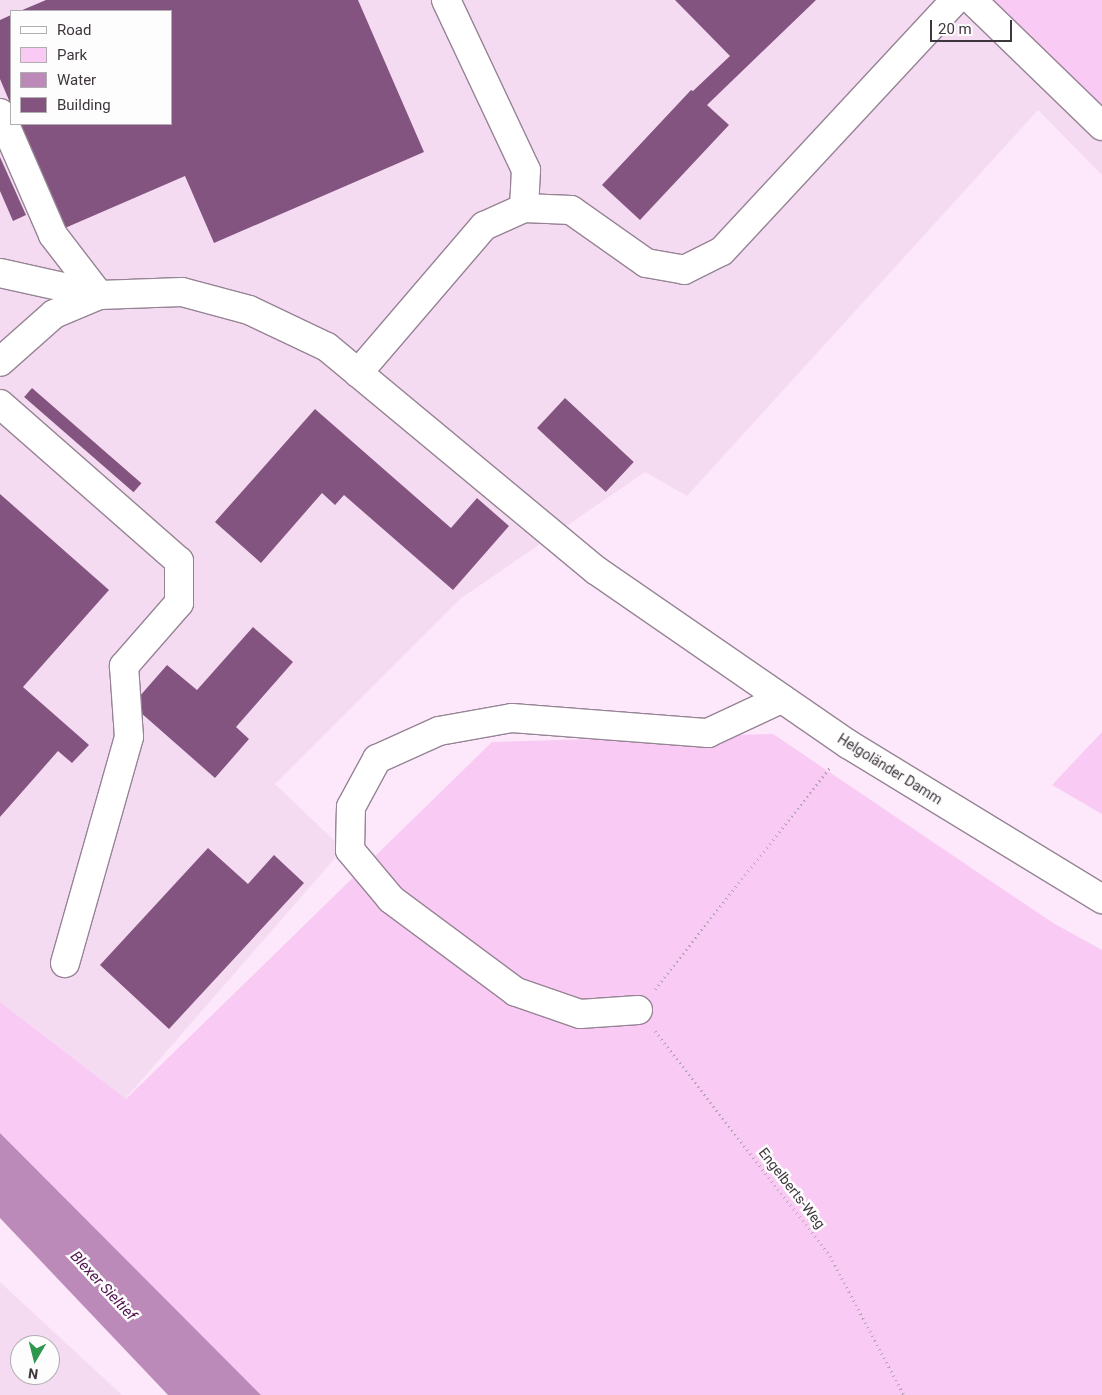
<!DOCTYPE html>
<meta charset="utf-8">
<style>
body{margin:0}
#map{position:relative;width:1102px;height:1395px;overflow:hidden;background:#fce8fa;font-family:Roboto,sans-serif}
div>[style]{position:absolute}
.built>*{inset:0;background:#f5dbf2}
.green>*{inset:0;background:#f9caf4}
.water>*{inset:0;background:#bc8ab8}
.building>*{inset:0;background:#83547f;transform-origin:0 0}
.path>*{height:3px;margin-top:-1.5px;transform-origin:0;background:repeating-linear-gradient(90deg,#b3a4b1 0 1px,transparent 0 5px)}
.roads{filter:drop-shadow(1px 0 #968494) drop-shadow(-1px 0 #968494) drop-shadow(0 1px #968494) drop-shadow(0 -1px #968494)}
.minor>*{height:28px;margin:-14px;padding:0 14px;transform-origin:14px;border-radius:14px;background:#fff}
span{translate:-50% -50%;white-space:nowrap;text-align:center;line-height:1.15;-webkit-text-stroke:5px #fdfdfd;paint-order:stroke}
.street-label{font-size:14px;color:#3e363d}
.water-label{font-size:15px;color:#521550;font-style:italic}
.legend{position:absolute;left:10px;top:10px;width:162px;height:115px;box-sizing:border-box;background:#fdfdfd;border:1px solid #b1adb0;margin:0;padding:6px 9px;list-style:none;font-size:15px;color:#3e363d}
.legend li{display:flex;align-items:center;gap:10px;height:25px}
.legend b{width:25px;border:1px solid #b1adb0}
.north{position:absolute;left:10px;top:1335px;width:50px;height:50px;box-sizing:border-box;background:#fdfdfd;border:1px solid #b1adb0;border-radius:50%;rotate:188deg;font-size:14px;font-weight:700;line-height:20px;text-align:center;color:#3e363d}
.north::after{content:'';display:block;margin:auto;width:18px;height:22px;background:#2f974e;clip-path:polygon(50% 0,100% 100%,50% 72%,0 100%)}
.scale{position:absolute;left:930px;top:20px;width:82px;height:22px;box-sizing:border-box;border:2px solid #3e363d;border-top:0;padding-left:6px;font-size:15px;line-height:18px;white-space:nowrap;color:#3e363d;-webkit-text-stroke:4px #fdfdfd;paint-order:stroke}
</style>
<div id="map">
<div class="built">
<i style="clip-path:polygon(evenodd,0 0,1102px 0,1102px 175px,1038px 110px,687px 496px,645px 472px,460px 599px,275px 784px,343px 849px,125px 1099px,0 1002px,0 0,11px 11px,171px 11px,171px 124px,11px 124px,11px 11px)"></i>
<i style="clip-path:polygon(evenodd,0 1282px,122px 1395px,0 1395px,0 1282px,20px 1345px,50px 1345px,50px 1375px,20px 1375px,20px 1345px)"></i>
</div>
<div class="green">
<i style="clip-path:polygon(992px 0,1102px 0,1102px 115px,1065px 81px)"></i>
<i style="clip-path:polygon(1102px 732px,1102px 814px,1052px 785px)"></i>
<i style="clip-path:polygon(773px 734px,1053px 923px,1102px 950px,1102px 1395px,261px 1395px,0 1133px,0 1002px,126px 1099px,492px 742px)"></i>
</div>
<div class="water">
<i style="clip-path:polygon(0 1133px,261px 1395px,168px 1395px,0 1218px)"></i>
</div>
<div class="building">
<i style="clip-path:polygon(46px 0,358px 0,424px 152px,214px 243px,185px 176px,65px 228px,20px 124px,171px 124px,171px 11px,20px 11px)"></i>
<i style="clip-path:polygon(675px 0,816px 0,707px 105px,729px 125px,640px 220px,602px 185px,691px 90px,693px 91px,730px 56px)"></i>
<i style="clip-path:polygon(11px 15px,11px 105px,0 79px,0 20px)"></i>
<i style="clip-path:polygon(0 157px,26px 215px,13px 221px,0 191px)"></i>
<i style="left:32px;top:388px;width:145px;height:12px;rotate:41deg"></i>
<i style="left:565px;top:398px;width:94px;height:41px;rotate:43deg"></i>
<i style="clip-path:polygon(315px 409px,451px 528px,477px 498px,509px 526px,453px 590px,344px 495px,335px 505px,322px 493px,261px 563px,215px 522px)"></i>
<i style="clip-path:polygon(0 494px,109px 590px,23px 687px,89px 745px,72px 763px,58px 751px,0 817px)"></i>
<i style="clip-path:polygon(253px 627px,293px 662px,236px 727px,249px 739px,215px 778px,132px 705px,167px 665px,197px 690px)"></i>
<i style="clip-path:polygon(208px 848px,248px 884px,274px 855px,304px 883px,169px 1029px,100px 965px)"></i>
</div>
<div class="path">
<i style="left:655px;top:989px;width:284px;rotate:-51.7deg"></i>
<i style="left:655px;top:1031px;width:285px;rotate:52.1deg"></i>
<i style="left:830px;top:1256px;width:157px;rotate:62deg"></i>
</div>
<div class="roads">
<div class="minor">
<i style="left:446px;top:0;width:188px;rotate:64.8deg"></i>
<i style="left:526px;top:170px;width:38px;rotate:93deg"></i>
<i style="left:972px;top:0;width:181px;rotate:44.1deg"></i>
<i style="left:0;top:113px;width:133px;rotate:66.5deg"></i>
<i style="left:53px;top:235px;width:76px;rotate:52.5deg"></i>
<i style="left:99px;top:295px;width:49px;rotate:157.1deg"></i>
<i style="left:54px;top:314px;width:72px;rotate:138.4deg"></i>
<i style="left:0;top:273px;width:101px;rotate:12.5deg"></i>
<i style="left:99px;top:295px;width:83px;rotate:-2.1deg"></i>
<i style="left:182px;top:292px;width:69px;rotate:15deg"></i>
<i style="left:249px;top:310px;width:86px;rotate:25.4deg"></i>
<i style="left:327px;top:347px;width:351px;rotate:39.7deg"></i>
<i style="left:597px;top:571px;width:305px;rotate:34.6deg"></i>
<i style="left:848px;top:744px;width:298px;rotate:31.4deg"></i>
<i style="left:358px;top:373px;width:194px;rotate:-49.4deg"></i>
<i style="left:484px;top:226px;width:44px;rotate:-24.2deg"></i>
<i style="left:524px;top:208px;width:47px;rotate:2.4deg"></i>
<i style="left:571px;top:210px;width:92px;rotate:35.2deg"></i>
<i style="left:646px;top:263px;width:39px;rotate:10deg"></i>
<i style="left:684px;top:270px;width:42px;rotate:-26.6deg"></i>
<i style="left:722px;top:251px;width:342px;rotate:-47.1deg"></i>
<i style="left:0;top:404px;width:238px;rotate:41.3deg"></i>
<i style="left:179px;top:561px;width:42px;rotate:90deg"></i>
<i style="left:179px;top:603px;width:84px;rotate:131.1deg"></i>
<i style="left:124px;top:666px;width:71px;rotate:86deg"></i>
<i style="left:129px;top:737px;width:235px;rotate:105.8deg"></i>
<i style="left:638px;top:1010px;width:58px;rotate:176.1deg"></i>
<i style="left:580px;top:1014px;width:68px;rotate:-161deg"></i>
<i style="left:516px;top:992px;width:156px;rotate:-143.4deg"></i>
<i style="left:391px;top:899px;width:64px;rotate:-129.9deg"></i>
<i style="left:350px;top:850px;width:43px;rotate:-88.7deg"></i>
<i style="left:351px;top:807px;width:55px;rotate:-61.6deg"></i>
<i style="left:377px;top:759px;width:68px;rotate:-24.3deg"></i>
<i style="left:439px;top:731px;width:74px;rotate:-10.1deg"></i>
<i style="left:512px;top:718px;width:197px;rotate:4.4deg"></i>
<i style="left:708px;top:733px;width:81px;rotate:-25deg"></i>
</div>
</div>
<div class="street-label">
<span style="left:890px;top:769px;rotate:32deg">Helgoländer Damm</span>
<span style="left:792px;top:1188px;rotate:52deg">Engelberts-Weg</span>
</div>
<div class="water-label">
<span style="left:103px;top:1286px;rotate:47deg">Blexer Sieltief</span>
</div>
<ul class="legend">
<li><b style="height:6px;background:#fff"></b>Road</li>
<li><b style="height:14px;background:#f9caf4"></b>Park</li>
<li><b style="height:14px;background:#bc8ab8"></b>Water</li>
<li><b style="height:14px;background:#83547f"></b>Building</li>
</ul>
<div class="north">N</div>
<div class="scale">20 m</div>
</div>
